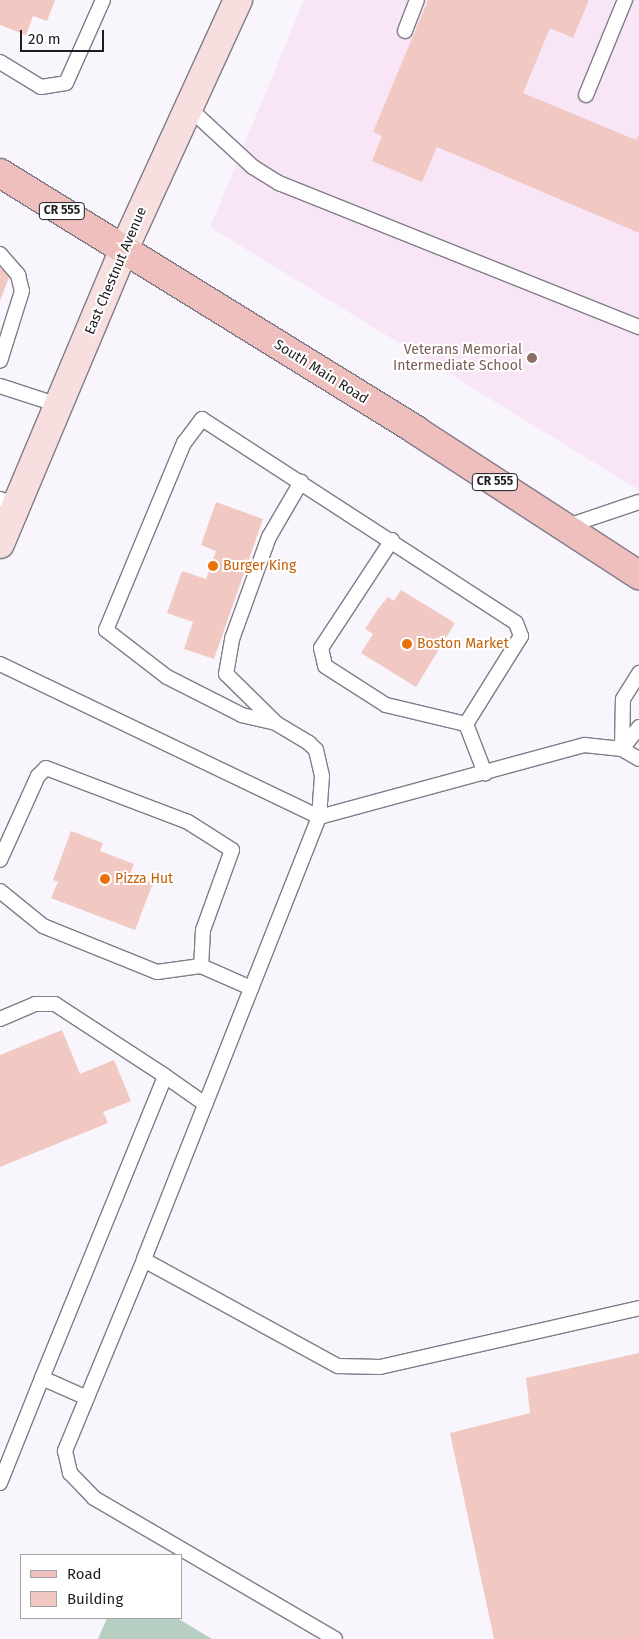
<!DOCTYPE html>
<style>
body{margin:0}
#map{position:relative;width:639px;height:1639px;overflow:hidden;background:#f8f5fd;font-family:"Fira Sans",sans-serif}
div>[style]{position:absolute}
.education>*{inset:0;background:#f8e6f7}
.green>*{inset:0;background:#b7cfc2}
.building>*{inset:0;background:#f1c9c2}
.roads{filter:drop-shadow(1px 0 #807c88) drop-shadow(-1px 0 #807c88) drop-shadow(0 1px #807c88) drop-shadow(0 -1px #807c88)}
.lane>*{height:14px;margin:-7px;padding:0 7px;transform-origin:7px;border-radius:7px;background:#fff}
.secondary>*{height:28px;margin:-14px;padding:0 14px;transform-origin:14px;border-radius:14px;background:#f6dfde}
.primary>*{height:28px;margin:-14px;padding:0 14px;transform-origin:14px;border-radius:14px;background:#eebfbd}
.dots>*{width:14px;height:14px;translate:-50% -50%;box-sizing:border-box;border:2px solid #fff;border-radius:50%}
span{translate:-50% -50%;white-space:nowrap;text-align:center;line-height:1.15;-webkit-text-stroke:4px #fff;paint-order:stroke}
.shield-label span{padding:1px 4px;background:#fff;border:1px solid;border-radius:4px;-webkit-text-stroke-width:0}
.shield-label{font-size:12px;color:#1e1c21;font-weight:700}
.street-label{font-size:14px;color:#1e1c21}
.education-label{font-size:14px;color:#785e54}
.right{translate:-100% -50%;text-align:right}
.food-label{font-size:14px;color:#c56008}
.left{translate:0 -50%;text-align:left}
.legend{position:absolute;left:20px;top:1554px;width:162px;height:65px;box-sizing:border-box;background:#fff;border:1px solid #a5a4a6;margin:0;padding:6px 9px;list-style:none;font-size:15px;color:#1e1c21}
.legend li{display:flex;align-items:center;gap:10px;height:25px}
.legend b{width:25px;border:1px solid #a5a4a6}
.scale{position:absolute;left:20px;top:30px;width:84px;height:22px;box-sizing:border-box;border:2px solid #1e1c21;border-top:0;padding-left:6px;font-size:15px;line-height:18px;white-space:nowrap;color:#1e1c21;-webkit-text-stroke:4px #fff;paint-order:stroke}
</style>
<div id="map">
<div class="education">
<i style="clip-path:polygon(304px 0,639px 0,639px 490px,210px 227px)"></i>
</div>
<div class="green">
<i style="clip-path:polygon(107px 1618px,177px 1618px,212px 1639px,98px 1639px)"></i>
</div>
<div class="building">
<i style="clip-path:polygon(0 0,55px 0,47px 21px,33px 16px,26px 35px,0 25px)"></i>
<i style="clip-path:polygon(428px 0,589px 0,573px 38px,550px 28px,523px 93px,636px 140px,639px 134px,639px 233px,437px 147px,422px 182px,372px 161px,382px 136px,373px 132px)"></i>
<i style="clip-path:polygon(0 268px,11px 272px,0 301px)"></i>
<i style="clip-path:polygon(216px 502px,263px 519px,214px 659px,184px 649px,193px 622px,167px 613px,182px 571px,206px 579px,216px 551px,201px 545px)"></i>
<i style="clip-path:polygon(401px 590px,455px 623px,416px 687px,361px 653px,373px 634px,365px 629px,378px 609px,388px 597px,394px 601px)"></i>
<i style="clip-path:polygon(71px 831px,103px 843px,100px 851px,134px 864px,130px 874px,153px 883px,135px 930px,51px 898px,58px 882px,53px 880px)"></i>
<i style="clip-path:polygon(62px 1030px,80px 1074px,114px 1060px,131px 1101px,103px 1112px,108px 1123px,0 1167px,0 1055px)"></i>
<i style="clip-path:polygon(639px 1353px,639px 1639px,494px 1639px,450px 1433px,530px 1413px,526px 1378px)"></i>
</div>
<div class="roads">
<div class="lane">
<i style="left:405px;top:31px;width:33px;rotate:-69deg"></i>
<i style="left:0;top:62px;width:48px;rotate:31.4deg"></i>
<i style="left:41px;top:87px;width:25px;rotate:-9deg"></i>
<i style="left:66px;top:83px;width:91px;rotate:-66deg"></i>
<i style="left:586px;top:95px;width:103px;rotate:-67.7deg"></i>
<i style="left:189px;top:108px;width:87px;rotate:42.7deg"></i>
<i style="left:253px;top:167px;width:31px;rotate:32deg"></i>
<i style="left:279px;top:183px;width:388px;rotate:21.8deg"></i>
<i style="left:0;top:254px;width:28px;rotate:49deg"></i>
<i style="left:18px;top:275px;width:16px;rotate:76deg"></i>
<i style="left:22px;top:291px;width:73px;rotate:107.4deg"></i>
<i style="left:0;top:386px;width:61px;rotate:18.1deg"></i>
<i style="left:0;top:499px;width:17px;rotate:24deg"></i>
<i style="left:565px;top:527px;width:78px;rotate:-18.7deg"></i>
<i style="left:392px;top:540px;width:129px;rotate:123.3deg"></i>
<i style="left:321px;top:648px;width:18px;rotate:77deg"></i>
<i style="left:325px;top:666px;width:72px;rotate:32.6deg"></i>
<i style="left:386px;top:705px;width:82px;rotate:13.4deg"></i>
<i style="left:0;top:664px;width:354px;rotate:25.6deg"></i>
<i style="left:319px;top:817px;width:41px;rotate:-85.8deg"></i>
<i style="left:322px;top:776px;width:27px;rotate:-103deg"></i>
<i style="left:316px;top:750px;width:10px;rotate:-135deg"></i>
<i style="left:309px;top:743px;width:39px;rotate:-149deg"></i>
<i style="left:276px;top:723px;width:35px;rotate:-167deg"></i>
<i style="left:242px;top:715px;width:84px;rotate:-153.1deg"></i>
<i style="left:167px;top:677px;width:77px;rotate:-142.4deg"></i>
<i style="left:106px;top:630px;width:203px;rotate:-67.4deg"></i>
<i style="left:184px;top:443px;width:30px;rotate:-53deg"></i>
<i style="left:202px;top:419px;width:374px;rotate:33deg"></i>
<i style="left:516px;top:623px;width:14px;rotate:69deg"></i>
<i style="left:521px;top:636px;width:104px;rotate:122deg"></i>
<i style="left:274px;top:721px;width:67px;rotate:-135.6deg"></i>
<i style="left:226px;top:674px;width:36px;rotate:-80deg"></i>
<i style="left:232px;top:639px;width:109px;rotate:-70.1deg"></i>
<i style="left:269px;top:537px;width:64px;rotate:-59.8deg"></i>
<i style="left:466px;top:724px;width:53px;rotate:68.8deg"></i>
<i style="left:622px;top:749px;width:50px;rotate:-88.9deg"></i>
<i style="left:623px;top:699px;width:31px;rotate:-58deg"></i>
<i style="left:622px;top:749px;width:28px;rotate:-52deg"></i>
<i style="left:639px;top:759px;width:20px;rotate:-150deg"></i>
<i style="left:622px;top:749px;width:38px;rotate:-174deg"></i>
<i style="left:584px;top:745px;width:275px;rotate:164.8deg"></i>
<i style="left:319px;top:817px;width:476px;rotate:111.6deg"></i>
<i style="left:144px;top:1260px;width:221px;rotate:28.7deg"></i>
<i style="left:338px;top:1366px;width:42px;rotate:1.4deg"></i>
<i style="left:380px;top:1367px;width:266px;rotate:-12.8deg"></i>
<i style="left:0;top:860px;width:92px;rotate:-65.7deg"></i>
<i style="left:38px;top:776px;width:11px;rotate:-45deg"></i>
<i style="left:46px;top:768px;width:152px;rotate:20.8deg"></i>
<i style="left:188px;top:822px;width:52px;rotate:32.5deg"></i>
<i style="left:232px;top:850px;width:85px;rotate:109.9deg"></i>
<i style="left:203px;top:930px;width:36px;rotate:93deg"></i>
<i style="left:0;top:891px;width:55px;rotate:39.1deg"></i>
<i style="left:43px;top:926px;width:123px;rotate:22deg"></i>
<i style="left:157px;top:972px;width:44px;rotate:-7.8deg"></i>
<i style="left:201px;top:966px;width:55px;rotate:23.7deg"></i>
<i style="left:0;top:1019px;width:38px;rotate:-23deg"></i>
<i style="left:35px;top:1004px;width:20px"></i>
<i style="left:55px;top:1004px;width:131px;rotate:33.2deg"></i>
<i style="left:144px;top:1260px;width:207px;rotate:112.5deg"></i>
<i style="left:65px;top:1451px;width:23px;rotate:77deg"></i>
<i style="left:70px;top:1473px;width:35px;rotate:46deg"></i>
<i style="left:94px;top:1498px;width:279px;rotate:30.3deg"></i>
<i style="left:42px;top:1378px;width:326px;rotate:-67.8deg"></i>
<i style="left:165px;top:1076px;width:49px;rotate:35deg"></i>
<i style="left:0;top:1483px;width:113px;rotate:-68.2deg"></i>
<i style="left:42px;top:1378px;width:49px;rotate:24deg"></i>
</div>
<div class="secondary">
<i style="left:0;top:544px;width:320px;rotate:-67.2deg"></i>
<i style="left:124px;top:249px;width:274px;rotate:-65.4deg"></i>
</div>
<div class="primary">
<i style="left:0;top:173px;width:490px;rotate:31.7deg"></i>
<i style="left:417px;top:431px;width:265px;rotate:33deg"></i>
</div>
</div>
<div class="dots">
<i style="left:532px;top:358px;background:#8d6e63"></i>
<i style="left:213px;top:566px;background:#e8710a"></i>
<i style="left:407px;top:644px;background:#e8710a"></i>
<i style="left:105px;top:879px;background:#e8710a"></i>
</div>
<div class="shield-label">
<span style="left:62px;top:211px">CR 555</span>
<span style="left:495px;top:482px">CR 555</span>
</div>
<div class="street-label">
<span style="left:116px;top:271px;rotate:-67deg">East Chestnut Avenue</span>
<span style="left:321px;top:372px;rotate:32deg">South Main Road</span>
</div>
<div class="education-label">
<span class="right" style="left:522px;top:358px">Veterans Memorial<br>Intermediate School</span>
</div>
<div class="food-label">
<span class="left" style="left:223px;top:566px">Burger King</span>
<span class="left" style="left:417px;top:644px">Boston Market</span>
<span class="left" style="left:115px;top:879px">Pizza Hut</span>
</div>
<ul class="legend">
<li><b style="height:6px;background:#eebfbd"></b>Road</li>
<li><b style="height:14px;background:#f1c9c2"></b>Building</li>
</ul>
<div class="scale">20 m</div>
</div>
